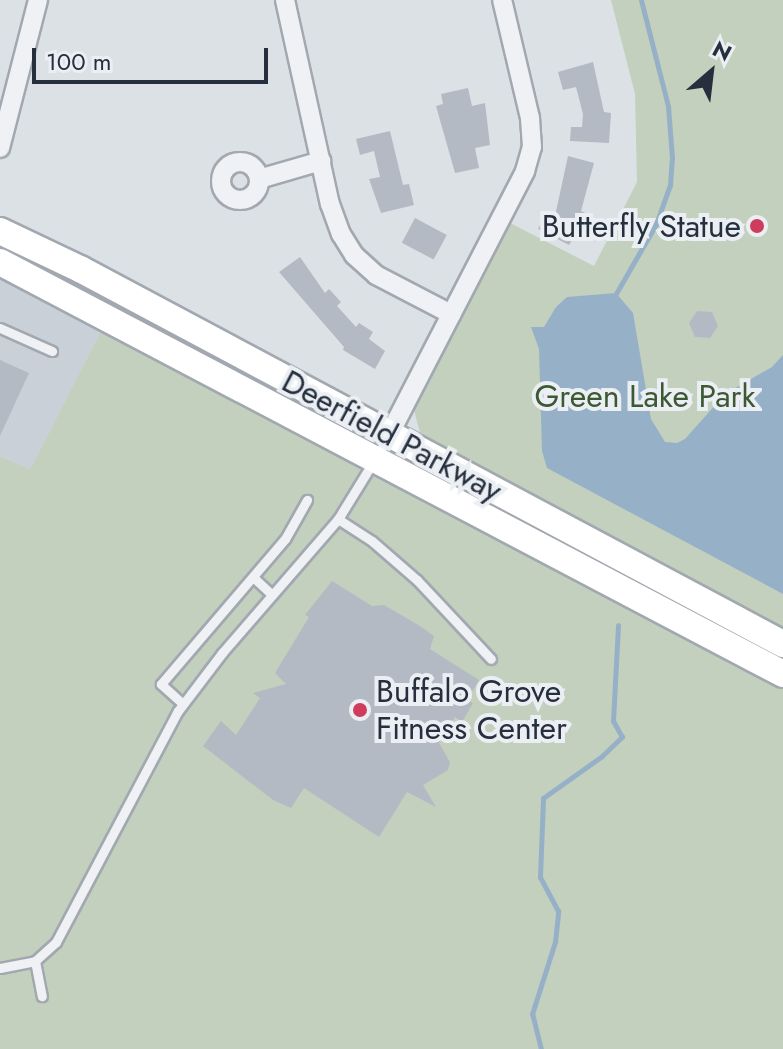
<!DOCTYPE html>
<style>
body{margin:0}
#map{position:relative;width:783px;height:1049px;overflow:hidden;background:#dce1e6;font-family:Jost,sans-serif}
div>[style]{position:absolute}
.built>*{inset:0;background:#cad0d8}
.green>*{inset:0;background:#c3d0bd}
.water>*{inset:0;background:#96b1c7}
.stream>*{height:5px;margin:-2.5px;padding:0 2.5px;transform-origin:2.5px;border-radius:2.5px;background:#96b1c7}
.building>*{inset:0;background:#b3bac3;transform-origin:0 0}
.path>*{height:3px;margin-top:-1.5px;transform-origin:0;background:repeating-linear-gradient(90deg,#bbbfc5 0 6px,transparent 0 12px)}
.roads{filter:drop-shadow(2px 0 #a2a8b0) drop-shadow(-2px 0 #a2a8b0) drop-shadow(0 2px #a2a8b0) drop-shadow(0 -2px #a2a8b0)}
.lane>*{height:9px;margin:-4.5px;padding:0 4.5px;transform-origin:4.5px;border-radius:4.5px;background:#eff1f5}
.street>*{height:18px;margin:-9px;padding:0 9px;transform-origin:9px;border-radius:9px;background:#eff1f5}
.street>.ring{margin:-9px;padding:0;box-sizing:content-box;background:none;border:18px solid #eff1f5;border-radius:50%}
.secondary>*{height:26px;margin:-13px;padding:0 13px;transform-origin:13px;border-radius:13px;background:#fff}
.dots>*{width:22px;height:22px;translate:-50% -50%;box-sizing:border-box;border:4px solid #ebeff4;border-radius:50%}
span{translate:-50% -50%;white-space:nowrap;text-align:center;line-height:1.15;-webkit-text-stroke:8px #ebeff4;paint-order:stroke}
.poi-label{font-size:32px;color:#262f3d}
.right{translate:-100% -50%;text-align:right}
.left{translate:0 -50%;text-align:left}
.park-label{font-size:32px;color:#3c5933}
.street-label{font-size:32px;color:#262f3d}
.north{position:absolute;left:671px;top:32px;width:80px;height:80px;-webkit-text-stroke:6px #ebeff4;paint-order:stroke;rotate:28deg;font-size:22px;font-weight:700;line-height:32px;text-align:center;color:#262f3d}
.north::after{content:'';display:block;margin:auto;width:28px;height:36px;background:#262f3d;clip-path:polygon(50% 0,100% 100%,50% 72%,0 100%)}
.scale{position:absolute;left:32px;top:48px;width:236px;height:36px;box-sizing:border-box;border:4px solid #262f3d;border-top:0;padding-left:10px;font-size:24px;line-height:28px;white-space:nowrap;color:#262f3d;-webkit-text-stroke:6px #ebeff4;paint-order:stroke}
</style>
<div id="map">
<div class="built">
<i style="clip-path:polygon(0 274px,104px 325px,30px 471px,0 456px)"></i>
</div>
<div class="green">
<i style="clip-path:polygon(611px 0,783px 0,783px 629px,568px 512px,421px 437px,414px 410px,508px 222px,594px 266px,637px 182px,635px 94px)"></i>
<i style="clip-path:polygon(104px 325px,783px 685px,783px 1049px,0 1049px,0 456px,30px 470px)"></i>
</div>
<div class="water">
<i style="clip-path:polygon(616px 293px,633px 313px,651px 419px,665px 442px,677px 443px,685px 439px,725px 394px,772px 367px,783px 355px,783px 594px,547px 468px,542px 451px,539px 349px,531px 327px,544px 327px,556px 307px,567px 297px)"></i>
</div>
<div class="stream">
<i style="left:614px;top:297px;width:84px;rotate:-60.1deg"></i>
<i style="left:656px;top:224px;width:41px;rotate:-70.3deg"></i>
<i style="left:670px;top:185px;width:27px;rotate:-86deg"></i>
<i style="left:672px;top:158px;width:52px;rotate:-94.4deg"></i>
<i style="left:668px;top:106px;width:109px;rotate:-104.3deg"></i>
<i style="left:541px;top:1049px;width:36px;rotate:-104deg"></i>
<i style="left:532px;top:1014px;width:76px;rotate:-72.3deg"></i>
<i style="left:555px;top:942px;width:31px;rotate:-84deg"></i>
<i style="left:558px;top:911px;width:38px;rotate:-118deg"></i>
<i style="left:540px;top:877px;width:79px;rotate:-87.8deg"></i>
<i style="left:543px;top:798px;width:72px;rotate:-35.4deg"></i>
<i style="left:602px;top:756px;width:28px;rotate:-44deg"></i>
<i style="left:622px;top:737px;width:18px;rotate:-119deg"></i>
<i style="left:613px;top:721px;width:96px;rotate:-87deg"></i>
</div>
<div class="building">
<i style="clip-path:polygon(593px 62px,604px 112px,611px 113px,609px 143px,570px 141px,571px 127px,582px 127px,583px 114px,576px 87px,563px 90px,558px 72px)"></i>
<i style="clip-path:polygon(468px 88px,472px 106px,485px 103px,490px 145px,475px 148px,479px 168px,455px 173px,436px 106px,443px 104px,441px 94px)"></i>
<i style="clip-path:polygon(390px 131px,403px 185px,409px 184px,414px 205px,381px 213px,369px 179px,380px 177px,374px 151px,360px 155px,356px 139px)"></i>
<i style="clip-path:polygon(568px 156px,594px 163px,581px 211px,588px 214px,569px 245px,538px 229px,547px 212px,555px 216px)"></i>
<i style="left:415px;top:218px;width:36px;height:28px;rotate:28deg"></i>
<i style="clip-path:polygon(300px 257px,325px 293px,329px 289px,341px 302px,337px 306px,356px 327px,359px 323px,373px 332px,369px 339px,385px 351px,375px 369px,343px 350px,344px 347px,279px 272px)"></i>
<i style="clip-path:polygon(697px 311px,712px 312px,718px 326px,710px 338px,695px 337px,689px 323px)"></i>
<i style="clip-path:polygon(0 360px,29px 373px,0 436px)"></i>
<i style="clip-path:polygon(332px 581px,372px 606px,384px 605px,420px 626px,434px 636px,430px 649px,479px 680px,467px 700px,473px 703px,462px 722px,455px 717px,439px 743px,450px 762px,448px 770px,423px 785px,436px 807px,407px 792px,379px 837px,304px 788px,291px 808px,273px 800px,203px 746px,221px 721px,236px 735px,260px 698px,253px 693px,286px 684px,275px 673px,309px 617px,305px 615px)"></i>
</div>
<div class="path">
<i style="left:751px;top:222px;width:8px;rotate:90deg"></i>
<i style="left:751px;top:230px;width:8px;rotate:30deg"></i>
<i style="left:758px;top:234px;width:8px;rotate:-45deg"></i>
<i style="left:764px;top:228px;width:8px;rotate:-104deg"></i>
</div>
<div class="roads">
<div class="lane">
<i style="left:0;top:328px;width:57px;rotate:23.9deg"></i>
<i style="left:338px;top:519px;width:40px;rotate:32.9deg"></i>
<i style="left:372px;top:541px;width:60px;rotate:40.9deg"></i>
<i style="left:417px;top:580px;width:108px;rotate:46.9deg"></i>
<i style="left:253px;top:577px;width:26px;rotate:43deg"></i>
<i style="left:183px;top:704px;width:30px;rotate:-138deg"></i>
<i style="left:161px;top:684px;width:191px;rotate:-49.5deg"></i>
<i style="left:285px;top:539px;width:45px;rotate:-60.6deg"></i>
<i style="left:35px;top:961px;width:36px;rotate:79deg"></i>
<i style="left:0;top:968px;width:36px;rotate:-11deg"></i>
<i style="left:35px;top:961px;width:28px;rotate:-42deg"></i>
<i style="left:56px;top:942px;width:261px;rotate:-62.2deg"></i>
<i style="left:178px;top:711px;width:73px;rotate:-52.8deg"></i>
<i style="left:222px;top:653px;width:177px;rotate:-49.1deg"></i>
<i style="left:338px;top:519px;width:97px;rotate:-58.4deg"></i>
</div>
<div class="street">
<i style="left:285px;top:0;width:209px;rotate:77.6deg"></i>
<i style="left:330px;top:204px;width:32px;rotate:70deg"></i>
<i style="left:341px;top:234px;width:25px;rotate:58deg"></i>
<i style="left:354px;top:255px;width:30px;rotate:42deg"></i>
<i style="left:376px;top:275px;width:85px;rotate:27.5deg"></i>
<i style="left:0;top:148px;width:153px;rotate:-75.6deg"></i>
<i class="ring" style="left:221px;top:162px;width:20px;height:20px"></i>
<i style="left:259px;top:179px;width:65px;rotate:-16.2deg"></i>
<i style="left:389px;top:435px;width:297px;rotate:-62.7deg"></i>
<i style="left:525px;top:171px;width:25px;rotate:-74deg"></i>
<i style="left:532px;top:147px;width:29px;rotate:-94deg"></i>
<i style="left:530px;top:118px;width:121px;rotate:-103.3deg"></i>
</div>
<div class="secondary">
<i style="left:0;top:231px;width:89px;rotate:25.4deg"></i>
<i style="left:80px;top:269px;width:797px;rotate:28.08deg"></i>
<i style="left:0;top:262px;width:885px;rotate:27.75deg"></i>
</div>
</div>
<div class="dots">
<i style="left:757px;top:226px;background:#cf3d5c"></i>
<i style="left:360px;top:710px;background:#cf3d5c"></i>
</div>
<div class="poi-label">
<span class="right" style="left:741px;top:226px">Butterfly Statue</span>
<span class="left" style="left:376px;top:710px">Buffalo Grove<br>Fitness Center</span>
</div>
<div class="park-label">
<span style="left:645px;top:396px">Green Lake Park</span>
</div>
<div class="street-label">
<span style="left:392px;top:436px;rotate:28deg">Deerfield Parkway</span>
</div>
<div class="north">N</div>
<div class="scale">100 m</div>
</div>
